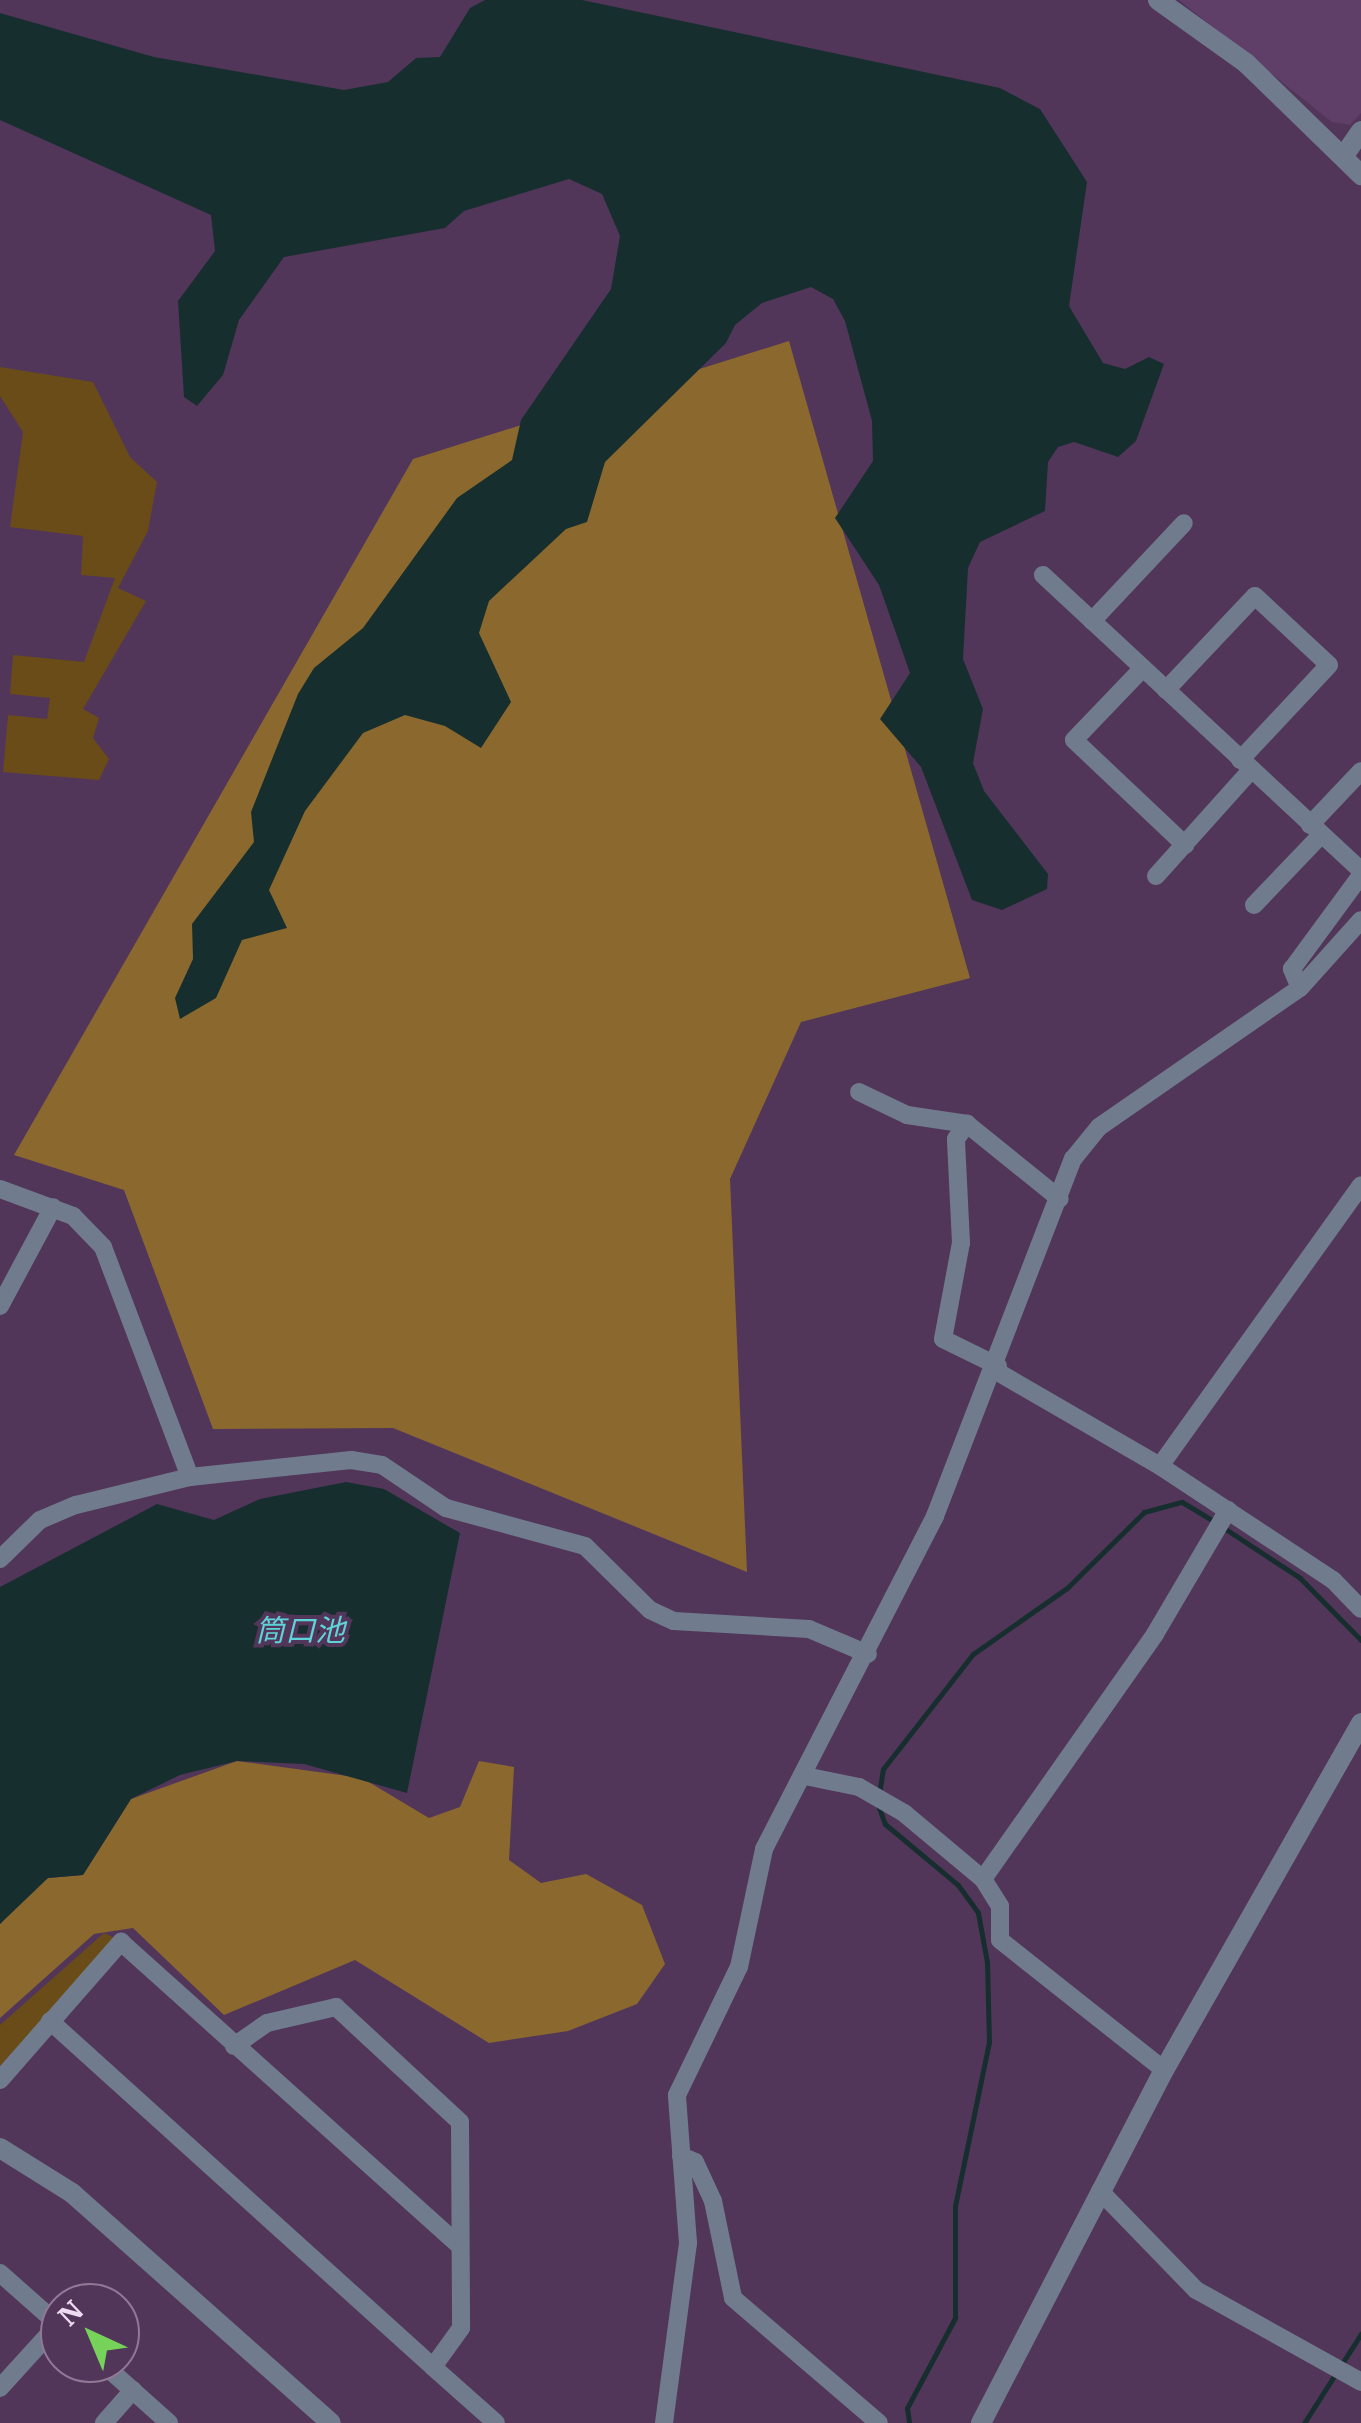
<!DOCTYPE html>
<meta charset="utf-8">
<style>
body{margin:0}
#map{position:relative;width:1361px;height:2423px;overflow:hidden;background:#52365a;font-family:"IBM Plex Serif","Noto Sans JP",serif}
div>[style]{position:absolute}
.built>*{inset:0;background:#5f3e68}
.green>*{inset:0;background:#694c18}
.forest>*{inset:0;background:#8b692e}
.water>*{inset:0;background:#172e2f}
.stream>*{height:5px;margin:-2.5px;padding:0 2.5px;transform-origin:2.5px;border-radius:2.5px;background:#172e2f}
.minor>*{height:18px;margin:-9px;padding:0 9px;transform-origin:9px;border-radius:9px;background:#707c8e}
.tertiary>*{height:20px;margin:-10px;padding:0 10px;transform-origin:10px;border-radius:10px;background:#707c8e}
span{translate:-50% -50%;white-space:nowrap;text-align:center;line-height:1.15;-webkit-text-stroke:8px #52365a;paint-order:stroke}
.water-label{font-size:30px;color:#5ed3d8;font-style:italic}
.north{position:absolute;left:40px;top:2283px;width:100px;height:100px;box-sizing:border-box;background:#52365a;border:2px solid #907896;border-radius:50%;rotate:316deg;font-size:28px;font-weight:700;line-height:40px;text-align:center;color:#eddcf1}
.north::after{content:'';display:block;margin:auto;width:35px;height:45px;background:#77d259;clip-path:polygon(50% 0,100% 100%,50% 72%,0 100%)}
</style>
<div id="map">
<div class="built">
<i style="clip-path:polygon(1179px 0,1361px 0,1361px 113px,1350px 125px,1332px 122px)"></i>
</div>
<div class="green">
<i style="clip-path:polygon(0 367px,93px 382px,130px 457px,157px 482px,148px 531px,118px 588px,146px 601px,83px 709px,99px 718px,93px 738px,109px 759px,99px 780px,3px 772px,8px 715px,47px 719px,50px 698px,10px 694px,13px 655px,84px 662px,115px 578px,81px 575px,83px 536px,10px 527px,23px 432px,0 396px)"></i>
<i style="clip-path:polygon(104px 1933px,115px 1938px,0 2067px,0 2025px)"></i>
</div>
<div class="forest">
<i style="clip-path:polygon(789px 341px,970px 978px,801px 1022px,730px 1179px,747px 1572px,393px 1428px,213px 1429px,124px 1190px,14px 1155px,413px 459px)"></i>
<i style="clip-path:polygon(237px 1761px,362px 1778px,429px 1818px,460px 1807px,479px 1761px,514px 1767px,509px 1860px,541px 1883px,586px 1874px,642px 1905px,665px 1964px,637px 2004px,568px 2031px,489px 2043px,355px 1960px,224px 2015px,133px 1928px,94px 1934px,0 2018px,0 1924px,18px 1901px,48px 1878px,83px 1875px,131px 1799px)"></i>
</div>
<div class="water">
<i style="clip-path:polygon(485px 0,582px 0,1000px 88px,1040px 109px,1087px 182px,1069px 306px,1103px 363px,1125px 369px,1149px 357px,1164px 364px,1136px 441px,1118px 457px,1074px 442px,1058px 447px,1048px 462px,1045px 511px,980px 542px,968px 568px,963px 659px,983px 709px,973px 763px,984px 791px,1048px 874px,1047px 889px,1002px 910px,972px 900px,921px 767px,880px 719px,910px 673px,879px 585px,835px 518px,873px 461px,872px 421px,845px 321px,833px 299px,811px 287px,762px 303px,735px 325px,726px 343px,605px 462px,587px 522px,566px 529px,489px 601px,479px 633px,511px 702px,481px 748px,445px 726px,405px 715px,363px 733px,305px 811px,269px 890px,287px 928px,242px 940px,216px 998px,180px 1019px,175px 998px,193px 959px,192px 924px,254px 842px,251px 812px,298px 694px,314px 668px,363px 628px,457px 498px,512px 460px,521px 420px,611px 289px,620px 236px,602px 194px,569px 179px,464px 211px,445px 228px,284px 257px,239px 320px,223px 375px,197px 406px,184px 397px,178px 301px,215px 251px,211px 215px,0 120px,0 13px,154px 57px,344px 90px,388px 82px,416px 58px,440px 57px,470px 8px)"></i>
<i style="clip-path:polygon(346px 1482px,384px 1489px,460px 1533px,407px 1793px,304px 1764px,237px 1761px,180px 1775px,131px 1799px,83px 1875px,48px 1878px,0 1924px,0 1587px,157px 1504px,214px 1520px,260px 1499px)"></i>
</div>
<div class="stream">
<i style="left:1224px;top:1528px;width:91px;rotate:33.3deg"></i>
<i style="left:1300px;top:1578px;width:87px;rotate:45.5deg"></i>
<i style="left:879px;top:1794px;width:25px;rotate:-81deg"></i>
<i style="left:883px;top:1769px;width:146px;rotate:-52deg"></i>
<i style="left:973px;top:1654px;width:115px;rotate:-35.1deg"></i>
<i style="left:1067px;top:1588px;width:108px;rotate:-44.6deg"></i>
<i style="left:1144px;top:1512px;width:39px;rotate:-15deg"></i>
<i style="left:1182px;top:1502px;width:39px;rotate:31deg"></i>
<i style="left:878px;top:1805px;width:20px;rotate:70deg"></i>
<i style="left:885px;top:1824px;width:95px;rotate:39.9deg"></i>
<i style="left:958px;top:1885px;width:34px;rotate:54deg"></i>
<i style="left:978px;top:1913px;width:50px;rotate:79.6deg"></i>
<i style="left:987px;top:1962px;width:80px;rotate:88.6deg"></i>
<i style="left:989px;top:2042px;width:167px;rotate:101.7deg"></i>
<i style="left:955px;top:2206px;width:112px;rotate:90deg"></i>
<i style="left:955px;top:2318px;width:102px;rotate:118.1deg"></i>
<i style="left:907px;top:2408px;width:15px;rotate:82deg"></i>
<i style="left:1304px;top:2423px;width:106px;rotate:-57.4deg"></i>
</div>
<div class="minor">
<i style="left:1043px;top:575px;width:434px;rotate:42.9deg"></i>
<i style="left:1092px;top:621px;width:134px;rotate:-46.8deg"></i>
<i style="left:1142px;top:669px;width:98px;rotate:133.8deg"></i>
<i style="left:1074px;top:740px;width:153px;rotate:43.4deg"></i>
<i style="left:1166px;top:690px;width:129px;rotate:-46.6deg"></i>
<i style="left:1255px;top:596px;width:101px;rotate:43deg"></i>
<i style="left:1329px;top:665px;width:130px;rotate:133.1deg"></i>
<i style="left:1310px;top:825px;width:74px;rotate:-46.6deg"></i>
<i style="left:1156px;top:876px;width:142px;rotate:-48.1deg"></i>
<i style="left:1254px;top:905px;width:97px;rotate:-46.3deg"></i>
<i style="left:1300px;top:988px;width:91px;rotate:-48.1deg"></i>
<i style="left:859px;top:1092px;width:53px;rotate:25.6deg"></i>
<i style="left:907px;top:1115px;width:61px;rotate:8.5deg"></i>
<i style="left:0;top:1189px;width:78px;rotate:20.3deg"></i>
<i style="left:73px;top:1216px;width:43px;rotate:45.9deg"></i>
<i style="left:103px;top:1247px;width:246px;rotate:69.3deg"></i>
<i style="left:0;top:1306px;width:112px;rotate:-61.8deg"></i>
<i style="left:998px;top:1366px;width:61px;rotate:-153.9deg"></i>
<i style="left:943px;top:1339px;width:98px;rotate:-79.4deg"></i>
<i style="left:961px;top:1243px;width:104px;rotate:-92.8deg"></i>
<i style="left:956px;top:1139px;width:19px;rotate:-54deg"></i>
<i style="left:967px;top:1124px;width:119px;rotate:38.9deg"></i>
<i style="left:996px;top:1371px;width:190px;rotate:30.1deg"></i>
<i style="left:1160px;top:1466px;width:207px;rotate:33.4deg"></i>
<i style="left:1333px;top:1580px;width:40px;rotate:46deg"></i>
<i style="left:1160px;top:1466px;width:345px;rotate:-54.4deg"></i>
<i style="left:0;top:1559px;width:56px;rotate:-44.3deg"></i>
<i style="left:40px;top:1520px;width:39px;rotate:-23deg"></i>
<i style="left:76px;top:1505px;width:117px;rotate:-13.8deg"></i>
<i style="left:190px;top:1477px;width:162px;rotate:-6deg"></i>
<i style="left:351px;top:1460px;width:31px;rotate:9deg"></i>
<i style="left:382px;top:1465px;width:77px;rotate:33.9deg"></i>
<i style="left:446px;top:1508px;width:144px;rotate:15.3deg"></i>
<i style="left:585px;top:1546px;width:91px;rotate:44.6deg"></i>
<i style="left:650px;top:1610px;width:26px;rotate:25deg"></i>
<i style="left:674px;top:1621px;width:135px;rotate:3.4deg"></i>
<i style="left:809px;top:1629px;width:64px;rotate:23deg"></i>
<i style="left:805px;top:1776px;width:55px;rotate:11.5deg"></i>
<i style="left:859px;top:1787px;width:52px;rotate:30deg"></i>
<i style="left:904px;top:1813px;width:103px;rotate:39.9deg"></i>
<i style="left:983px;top:1879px;width:32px;rotate:58deg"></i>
<i style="left:1000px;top:1906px;width:34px;rotate:90deg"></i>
<i style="left:1000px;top:1940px;width:209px;rotate:38.4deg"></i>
<i style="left:983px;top:1879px;width:299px;rotate:-54.9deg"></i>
<i style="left:1155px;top:1634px;width:144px;rotate:-59.5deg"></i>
<i style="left:50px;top:2021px;width:516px;rotate:42.09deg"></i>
<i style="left:234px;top:2046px;width:40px;rotate:-34.9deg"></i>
<i style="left:267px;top:2023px;width:71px;rotate:-13.1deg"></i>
<i style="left:336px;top:2007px;width:169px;rotate:42.8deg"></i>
<i style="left:460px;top:2122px;width:206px;rotate:89.7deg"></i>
<i style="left:461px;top:2328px;width:48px;rotate:125.7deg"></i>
<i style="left:433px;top:2367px;width:84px;rotate:41.6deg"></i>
<i style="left:0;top:2080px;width:184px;rotate:-48.8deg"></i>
<i style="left:121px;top:1942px;width:452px;rotate:41.9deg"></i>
<i style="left:681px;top:2156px;width:15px;rotate:23deg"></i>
<i style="left:695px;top:2162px;width:43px;rotate:65.2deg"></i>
<i style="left:713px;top:2201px;width:99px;rotate:78.3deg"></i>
<i style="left:733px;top:2298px;width:192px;rotate:40.6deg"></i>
<i style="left:1100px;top:2191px;width:138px;rotate:45.9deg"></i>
<i style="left:1196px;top:2290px;width:189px;rotate:29.1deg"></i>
<i style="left:0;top:2273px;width:80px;rotate:41.5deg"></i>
<i style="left:102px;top:2363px;width:90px;rotate:41.8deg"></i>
<i style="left:0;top:2388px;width:86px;rotate:-47.8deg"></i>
<i style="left:104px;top:2423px;width:44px;rotate:-48.7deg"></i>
<i style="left:664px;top:2423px;width:182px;rotate:-82.4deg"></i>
<i style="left:688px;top:2243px;width:148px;rotate:-94.3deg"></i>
<i style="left:677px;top:2095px;width:142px;rotate:-64.2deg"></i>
<i style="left:739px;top:1967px;width:121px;rotate:-78deg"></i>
<i style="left:764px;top:1849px;width:374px;rotate:-62.8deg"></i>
<i style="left:935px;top:1516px;width:383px;rotate:-68.9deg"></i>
<i style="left:1073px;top:1159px;width:41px;rotate:-50.9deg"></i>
<i style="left:1099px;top:1127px;width:244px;rotate:-34.7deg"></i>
<i style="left:1300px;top:988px;width:21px;rotate:-113deg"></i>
<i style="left:1292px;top:969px;width:117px;rotate:-53.7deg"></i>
</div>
<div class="tertiary">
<i style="left:1158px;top:0;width:108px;rotate:35.6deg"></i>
<i style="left:1246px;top:63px;width:161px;rotate:44.2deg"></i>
<i style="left:1345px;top:154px;width:28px;rotate:-55deg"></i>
<i style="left:0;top:2148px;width:85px;rotate:32deg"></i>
<i style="left:72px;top:2193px;width:346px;rotate:41.6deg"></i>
<i style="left:981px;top:2423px;width:398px;rotate:-62.6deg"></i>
<i style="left:1164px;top:2070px;width:399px;rotate:-60.4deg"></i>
</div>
<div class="water-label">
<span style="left:300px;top:1630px">筒口池</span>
</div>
<div class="north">N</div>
</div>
